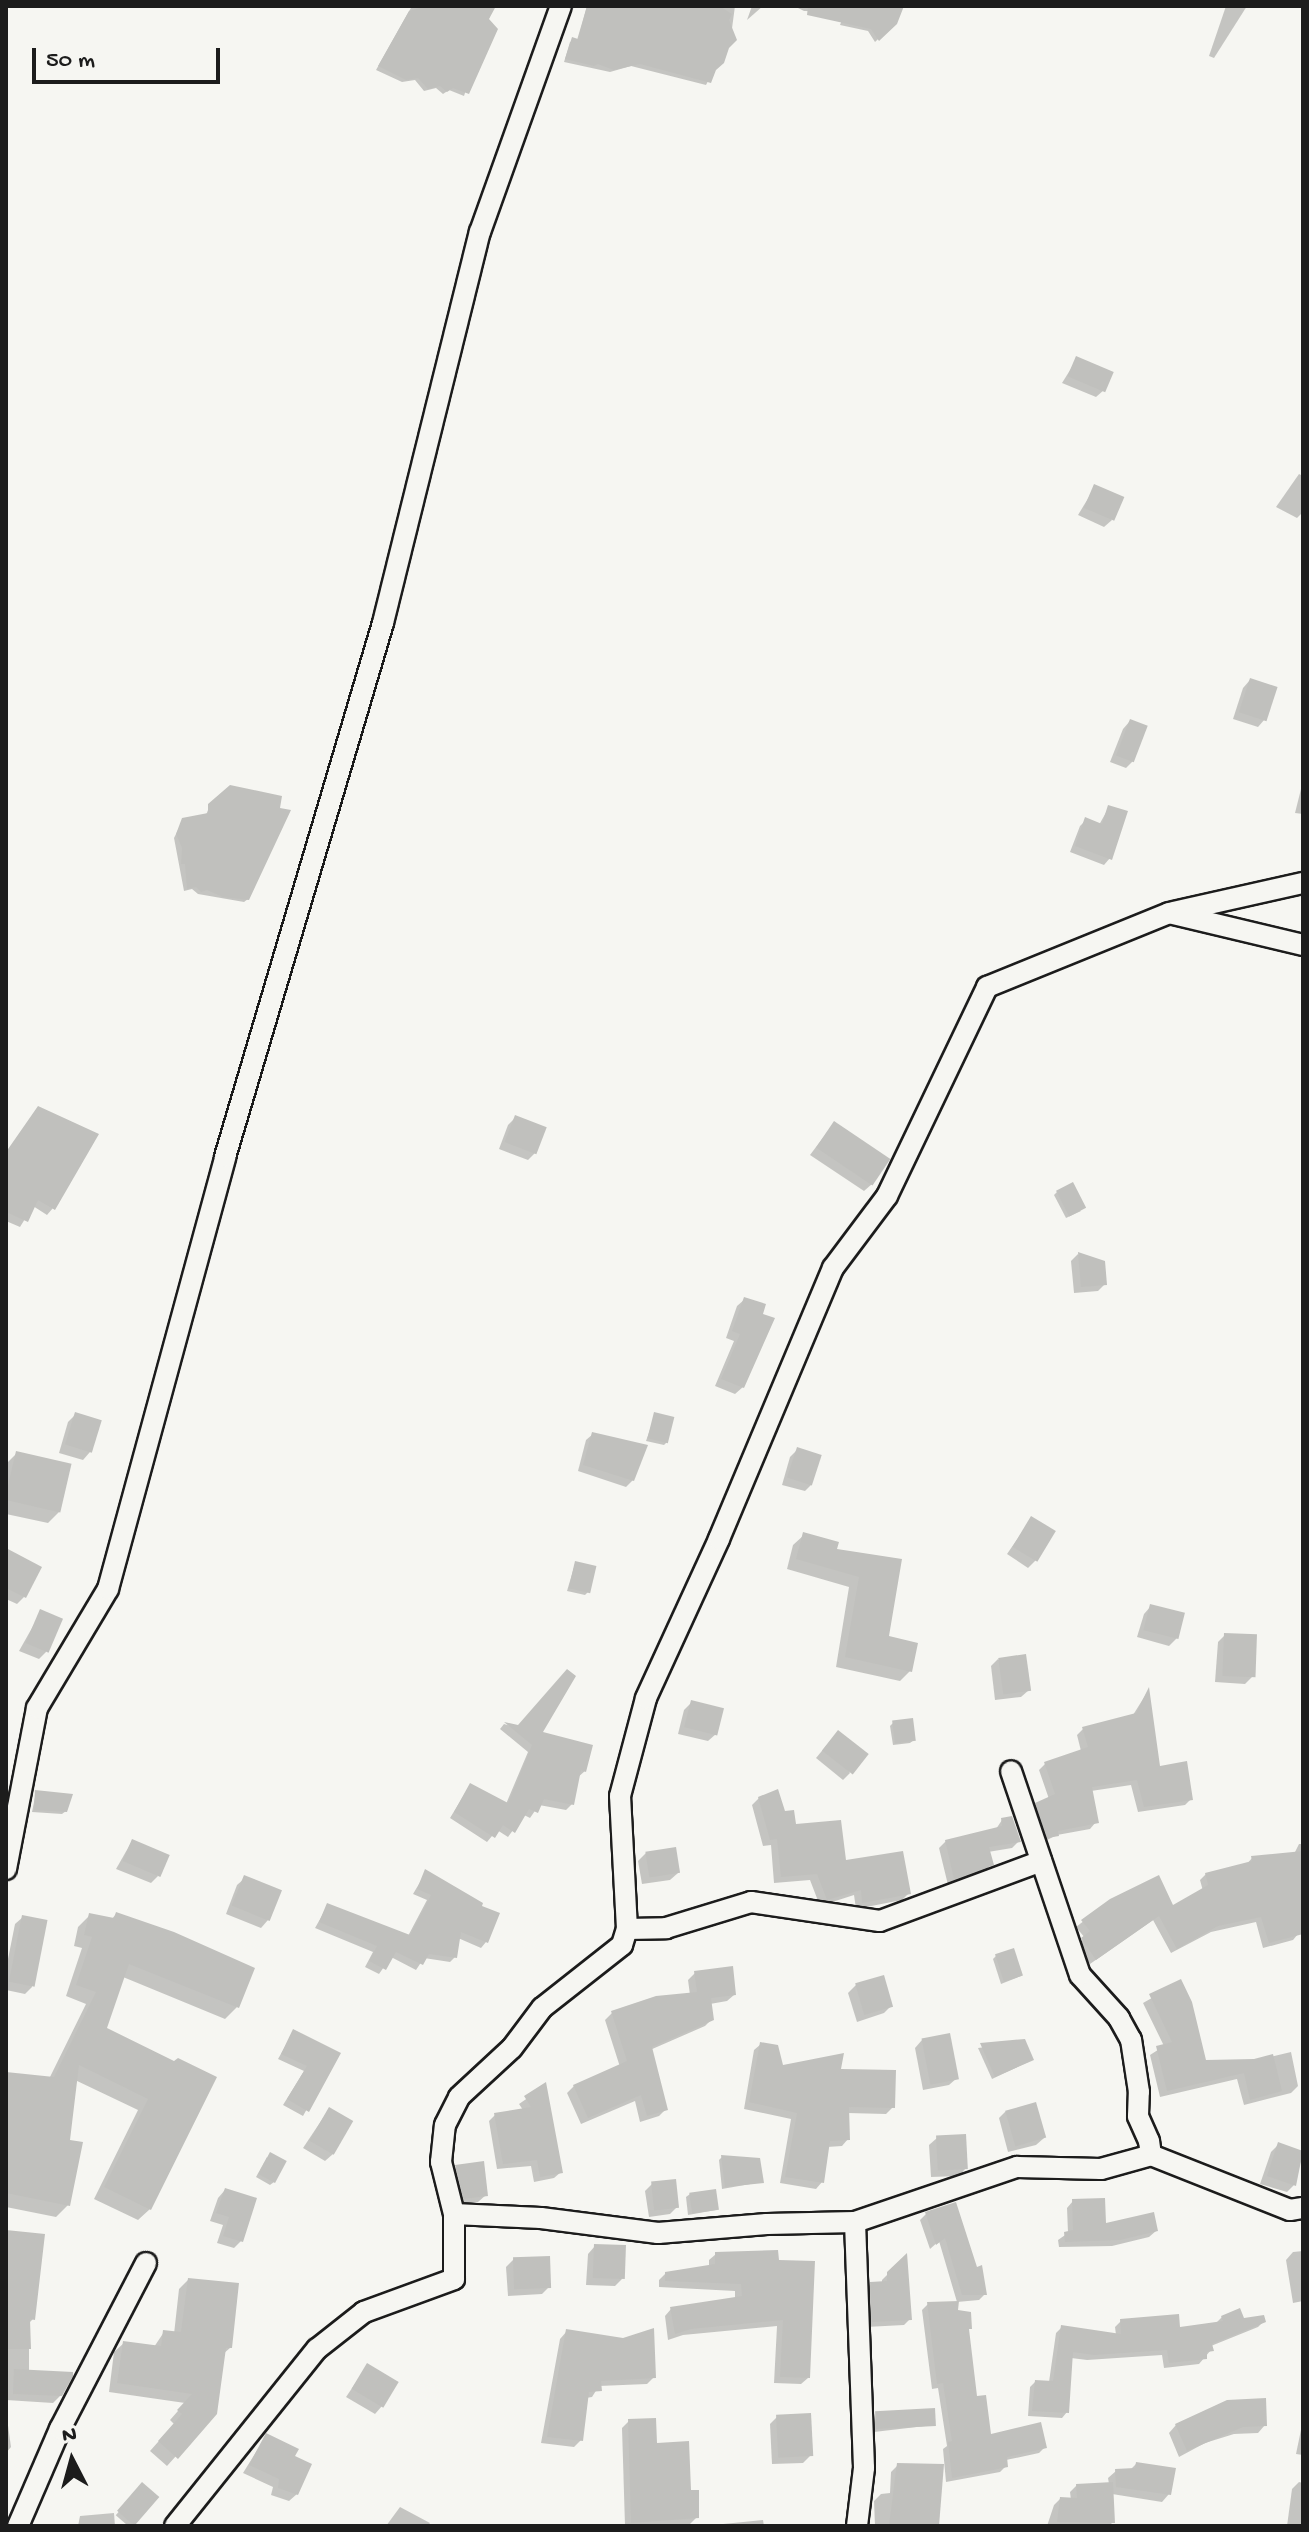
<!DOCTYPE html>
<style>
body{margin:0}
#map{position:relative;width:1309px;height:2532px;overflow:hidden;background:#f6f6f2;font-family:"Gochi Hand",sans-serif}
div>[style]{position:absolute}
.shadow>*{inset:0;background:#0003;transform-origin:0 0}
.building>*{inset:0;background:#c0c0bd;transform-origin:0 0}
.roads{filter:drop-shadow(2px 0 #1c1c1c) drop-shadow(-2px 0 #1c1c1c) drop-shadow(0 2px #1c1c1c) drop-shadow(0 -2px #1c1c1c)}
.street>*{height:20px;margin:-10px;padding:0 10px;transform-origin:10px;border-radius:10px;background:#f6f6f2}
span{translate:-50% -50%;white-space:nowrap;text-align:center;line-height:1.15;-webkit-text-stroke:7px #f6f6f2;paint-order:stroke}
.frame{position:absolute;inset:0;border:8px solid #1c1c1c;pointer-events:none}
.north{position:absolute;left:32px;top:2420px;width:80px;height:80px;-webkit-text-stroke:6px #f6f6f2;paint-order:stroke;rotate:354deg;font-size:22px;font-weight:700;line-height:32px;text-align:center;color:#1c1c1c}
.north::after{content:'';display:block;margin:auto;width:28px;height:36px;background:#1c1c1c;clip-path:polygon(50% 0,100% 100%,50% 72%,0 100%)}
.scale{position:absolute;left:32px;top:48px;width:188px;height:36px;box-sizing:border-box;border:4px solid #1c1c1c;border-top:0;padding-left:10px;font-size:24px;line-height:28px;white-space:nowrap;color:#1c1c1c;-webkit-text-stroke:6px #f6f6f2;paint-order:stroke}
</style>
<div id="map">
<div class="shadow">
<i style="clip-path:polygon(412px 6px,493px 6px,464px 96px,449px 90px,443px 94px,436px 88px,424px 91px,415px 80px,402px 82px,376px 70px)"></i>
<i style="clip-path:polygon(587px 6px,735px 6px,731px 36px,706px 85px,631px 66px,610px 72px,564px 62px,570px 42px,577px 40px)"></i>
<i style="clip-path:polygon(752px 6px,763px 6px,747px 20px)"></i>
<i style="clip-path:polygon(794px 6px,903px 6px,895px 23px,875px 42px,868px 31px,840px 25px,845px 12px,804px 11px)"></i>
<i style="clip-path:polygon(1226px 6px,1247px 6px,1214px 58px,1209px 56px)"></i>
<i style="clip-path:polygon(1077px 359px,1104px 390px,1096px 397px,1062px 383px)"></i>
<i style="clip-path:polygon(1299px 474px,1303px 476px,1303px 512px,1297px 518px,1276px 507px)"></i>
<i style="clip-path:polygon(1095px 487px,1112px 520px,1104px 527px,1078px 515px)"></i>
<i style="clip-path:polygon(1250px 680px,1265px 719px,1258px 727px,1233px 719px,1243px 688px)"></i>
<i style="clip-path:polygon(1130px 721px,1133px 761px,1126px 768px,1110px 762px,1123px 729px)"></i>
<i style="clip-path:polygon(1301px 789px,1303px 789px,1303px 814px,1295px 813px)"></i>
<i style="clip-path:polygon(210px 805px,248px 899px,244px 902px,198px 894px,192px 889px,184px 891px,174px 838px,183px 820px,206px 815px)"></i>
<i style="clip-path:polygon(1109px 807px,1110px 858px,1104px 865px,1070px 852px,1080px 826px,1086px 820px,1099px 825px)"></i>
<i style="clip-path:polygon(515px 1118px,536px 1152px,528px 1160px,499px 1149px,508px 1125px)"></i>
<i style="clip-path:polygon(834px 1123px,872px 1184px,864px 1191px,810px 1155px)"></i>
<i style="clip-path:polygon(6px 1152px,53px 1208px,47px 1215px,33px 1206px,20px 1227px,6px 1221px)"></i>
<i style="clip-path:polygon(1057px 1192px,1081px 1211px,1066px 1218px,1054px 1195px)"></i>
<i style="clip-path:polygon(1078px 1254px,1105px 1284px,1098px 1291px,1074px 1293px,1071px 1261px)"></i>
<i style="clip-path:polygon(745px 1299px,743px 1387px,735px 1394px,715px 1386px,734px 1341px,726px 1338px,737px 1306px)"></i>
<i style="clip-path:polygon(76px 1414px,90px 1452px,83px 1460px,59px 1453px,68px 1422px)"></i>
<i style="clip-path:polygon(655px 1415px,667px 1442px,664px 1445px,646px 1441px)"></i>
<i style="clip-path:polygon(593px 1434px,633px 1480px,626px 1487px,578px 1471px,586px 1440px)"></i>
<i style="clip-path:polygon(797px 1450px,812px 1484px,805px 1491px,782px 1485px,790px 1457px)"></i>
<i style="clip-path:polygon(16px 1454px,59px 1512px,48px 1523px,6px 1514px,6px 1464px)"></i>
<i style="clip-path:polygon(1031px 1519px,1036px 1560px,1028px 1568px,1007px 1554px)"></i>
<i style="clip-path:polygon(804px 1535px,835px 1550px,900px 1561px,887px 1638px,910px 1671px,900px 1681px,836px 1667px,849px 1587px,787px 1569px,793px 1545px)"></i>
<i style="clip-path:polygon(6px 1555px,24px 1597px,17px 1604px,6px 1599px)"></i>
<i style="clip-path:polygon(575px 1564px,588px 1592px,585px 1595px,567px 1591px)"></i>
<i style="clip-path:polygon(1151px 1606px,1177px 1638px,1169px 1646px,1137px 1637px,1144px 1614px)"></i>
<i style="clip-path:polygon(41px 1612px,46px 1652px,39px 1659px,19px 1651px)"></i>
<i style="clip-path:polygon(1225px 1635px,1253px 1676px,1245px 1684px,1215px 1682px,1218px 1642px)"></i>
<i style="clip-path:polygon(998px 1659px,1029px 1690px,1021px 1697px,995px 1700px,991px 1666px)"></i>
<i style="clip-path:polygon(1148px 1691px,1158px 1768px,1191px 1799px,1185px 1805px,1138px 1812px,1131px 1785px,1091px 1791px,1096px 1822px,1090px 1829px,1057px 1835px,1041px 1843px,1030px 1811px,1049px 1799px,1039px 1770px,1045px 1764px,1081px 1751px,1077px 1735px,1083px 1729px,1133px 1715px)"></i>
<i style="clip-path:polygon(691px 1703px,716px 1734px,708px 1741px,678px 1734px,684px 1710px)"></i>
<i style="clip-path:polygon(893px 1723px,914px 1740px,910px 1743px,893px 1745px,890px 1726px)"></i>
<i style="clip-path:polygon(504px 1724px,518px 1728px,585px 1771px,577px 1778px,572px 1804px,566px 1810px,539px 1805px,530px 1818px,524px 1815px,508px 1837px,497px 1830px,487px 1842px,450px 1818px,470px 1785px,506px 1804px,528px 1752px,500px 1729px)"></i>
<i style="clip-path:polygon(831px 1740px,850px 1773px,843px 1780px,816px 1758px)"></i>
<i style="clip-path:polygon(36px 1792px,66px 1811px,62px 1814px,32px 1812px)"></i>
<i style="clip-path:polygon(759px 1798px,784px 1813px,794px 1827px,844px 1862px,909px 1893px,902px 1900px,856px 1909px,854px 1895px,820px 1906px,810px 1880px,774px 1883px,771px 1845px,763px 1846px,752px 1805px)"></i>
<i style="clip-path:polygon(1002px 1820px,1019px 1841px,1012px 1848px,988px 1852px,991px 1864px,985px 1871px,948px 1885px,939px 1848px,946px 1841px,996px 1829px)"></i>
<i style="clip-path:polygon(132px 1841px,158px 1876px,151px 1883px,116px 1869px)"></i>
<i style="clip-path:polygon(1299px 1844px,1303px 1844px,1303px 1909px,1298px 1934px,1293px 1940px,1263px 1948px,1256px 1922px,1211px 1932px,1171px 1953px,1153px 1920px,1090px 1964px,1077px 1945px,1085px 1938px,1076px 1927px,1111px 1900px,1172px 1908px,1203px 1891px,1200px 1880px,1206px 1874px,1246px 1865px,1252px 1858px,1294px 1854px)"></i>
<i style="clip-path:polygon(646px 1853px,678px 1873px,670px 1880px,642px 1884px,638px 1861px)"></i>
<i style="clip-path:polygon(426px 1872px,486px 1942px,481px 1948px,458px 1938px,455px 1957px,450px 1962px,424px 1958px,416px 1970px,391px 1957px,379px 1974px,365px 1967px,373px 1952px,315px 1928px,328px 1905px,408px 1936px,427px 1900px,413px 1894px)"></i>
<i style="clip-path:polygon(245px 1878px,279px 1891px,268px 1920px,261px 1928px,226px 1914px,237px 1885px)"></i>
<i style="clip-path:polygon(116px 1914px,237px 2007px,225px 2019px,123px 1977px,104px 2030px,174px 2063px,150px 2209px,138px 2220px,94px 2199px,138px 2110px,75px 2080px,68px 2141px,68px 2205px,56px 2217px,6px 2207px,6px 2074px,49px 2079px,86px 2004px,66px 1996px,82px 1948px,74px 1946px,78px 1927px,90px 1915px,111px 1920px)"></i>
<i style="clip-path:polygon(23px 1917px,32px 1987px,25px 1994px,6px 1990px,6px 1969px,15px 1924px)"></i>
<i style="clip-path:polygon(996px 1956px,1021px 1976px,1001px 1984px,993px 1959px)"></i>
<i style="clip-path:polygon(695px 1973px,734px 1995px,727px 2001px,710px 2004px,712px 2019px,705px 2026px,650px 2050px,666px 2109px,659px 2116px,640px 2122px,635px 2101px,581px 2124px,567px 2093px,574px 2086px,620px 2067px,605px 2020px,612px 2013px,690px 1995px,688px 1980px)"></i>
<i style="clip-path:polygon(1180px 1982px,1204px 2062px,1254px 2061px,1291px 2052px,1298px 2086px,1291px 2093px,1244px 2105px,1237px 2079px,1160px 2097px,1150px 2055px,1164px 2046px,1143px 2003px)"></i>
<i style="clip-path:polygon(856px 1985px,891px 2006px,884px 2013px,857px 2022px,848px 1993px)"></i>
<i style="clip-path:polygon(294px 2031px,338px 2054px,303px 2116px,283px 2105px,304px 2071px,278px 2059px)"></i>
<i style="clip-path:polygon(922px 2040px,957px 2078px,949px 2085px,923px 2090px,915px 2048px)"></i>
<i style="clip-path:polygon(1023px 2042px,1028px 2062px,992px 2079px,978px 2048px)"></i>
<i style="clip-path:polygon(761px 2044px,781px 2068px,839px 2071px,893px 2107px,886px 2114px,847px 2113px,848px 2139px,842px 2146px,827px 2147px,822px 2182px,816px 2189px,780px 2183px,791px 2119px,744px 2109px,754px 2050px)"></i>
<i style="clip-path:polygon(545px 2086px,561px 2172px,554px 2178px,534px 2182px,531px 2166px,497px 2169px,489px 2121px,495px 2115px,523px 2110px,519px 2104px)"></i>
<i style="clip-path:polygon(329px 2109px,333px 2154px,325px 2161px,303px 2148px)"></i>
<i style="clip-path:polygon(1006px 2111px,1044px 2138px,1036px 2145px,1008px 2152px,999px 2118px)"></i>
<i style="clip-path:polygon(937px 2138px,966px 2168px,959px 2176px,931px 2177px,929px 2145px)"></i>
<i style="clip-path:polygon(1278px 2145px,1303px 2153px,1294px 2185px,1287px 2192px,1260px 2184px,1271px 2152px)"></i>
<i style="clip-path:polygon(267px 2157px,274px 2182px,270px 2185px,256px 2177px)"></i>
<i style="clip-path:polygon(722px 2157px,762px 2182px,722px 2189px,719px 2160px)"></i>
<i style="clip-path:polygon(456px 2167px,486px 2195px,478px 2202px,456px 2205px,449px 2174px)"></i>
<i style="clip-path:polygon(652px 2184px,677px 2207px,670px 2214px,649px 2217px,645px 2191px)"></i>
<i style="clip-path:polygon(225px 2190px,242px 2240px,234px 2248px,217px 2243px,223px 2225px,210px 2221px,218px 2198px)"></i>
<i style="clip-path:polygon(690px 2194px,716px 2210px,688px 2215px,686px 2197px)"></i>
<i style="clip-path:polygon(1073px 2201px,1104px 2225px,1156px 2231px,1149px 2237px,1112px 2246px,1059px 2247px,1058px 2240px,1068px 2233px,1067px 2208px)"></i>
<i style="clip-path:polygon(954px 2204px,985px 2294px,979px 2300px,957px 2302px,939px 2241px,930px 2249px,920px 2220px,926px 2214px)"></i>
<i style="clip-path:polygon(6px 2232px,33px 2319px,29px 2323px,29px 2372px,61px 2395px,53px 2403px,6px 2400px)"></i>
<i style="clip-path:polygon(595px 2246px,622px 2279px,615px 2286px,586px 2285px,588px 2254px)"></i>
<i style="clip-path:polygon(1303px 2251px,1303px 2301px,1293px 2303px,1286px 2260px,1293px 2252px)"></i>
<i style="clip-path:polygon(776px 2253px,808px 2378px,801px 2384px,774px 2383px,777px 2326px,683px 2335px,668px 2340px,665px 2316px,671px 2309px,735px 2299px,735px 2291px,659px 2287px,659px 2280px,666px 2273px,709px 2267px,709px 2260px,716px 2254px)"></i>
<i style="clip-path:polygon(905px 2257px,910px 2319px,904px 2325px,866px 2327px,865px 2290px,871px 2284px,882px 2284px,882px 2280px)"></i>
<i style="clip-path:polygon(514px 2259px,549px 2287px,542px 2294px,508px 2296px,506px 2267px)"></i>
<i style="clip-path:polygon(188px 2280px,230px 2348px,223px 2354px,215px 2413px,167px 2466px,150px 2451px,174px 2424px,170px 2420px,185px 2403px,109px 2392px,114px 2352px,124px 2343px,154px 2347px,164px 2332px,174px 2334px,179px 2289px)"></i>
<i style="clip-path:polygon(928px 2304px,956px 2312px,970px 2328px,967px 2331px,976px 2398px,989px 2436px,1045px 2447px,1039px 2453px,1006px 2460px,1006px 2466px,1000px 2472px,946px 2482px,943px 2449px,947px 2446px,938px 2388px,932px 2389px,922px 2310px)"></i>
<i style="clip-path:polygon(1222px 2317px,1263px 2322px,1258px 2327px,1211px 2346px,1211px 2350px,1199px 2364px,1164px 2368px,1162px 2355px,1087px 2360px,1071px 2358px,1067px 2412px,1062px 2418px,1028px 2416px,1030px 2387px,1035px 2382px,1049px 2382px,1056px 2333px,1062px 2327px,1116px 2335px,1115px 2327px,1121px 2321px,1179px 2329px,1215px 2324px)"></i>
<i style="clip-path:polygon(567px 2331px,654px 2377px,647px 2384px,599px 2386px,592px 2397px,586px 2398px,581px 2440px,574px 2447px,541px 2443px,560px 2339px)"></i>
<i style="clip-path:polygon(367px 2366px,382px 2406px,375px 2414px,346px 2397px)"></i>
<i style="clip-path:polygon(6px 2411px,11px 2447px,6px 2453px)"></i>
<i style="clip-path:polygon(876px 2412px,934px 2425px,874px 2432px)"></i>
<i style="clip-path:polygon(777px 2417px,811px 2455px,803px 2463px,772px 2464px,770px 2424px)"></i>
<i style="clip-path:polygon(1303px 2420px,1303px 2455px,1296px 2454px)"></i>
<i style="clip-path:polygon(629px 2421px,655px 2445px,697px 2517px,690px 2524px,625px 2526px,622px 2428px)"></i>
<i style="clip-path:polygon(1176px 2425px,1265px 2425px,1258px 2433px,1234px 2434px,1205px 2443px,1179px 2457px,1169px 2433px)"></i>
<i style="clip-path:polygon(266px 2436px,293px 2457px,297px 2494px,289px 2501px,271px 2495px,273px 2487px,243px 2473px)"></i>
<i style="clip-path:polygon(1136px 2464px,1169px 2494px,1162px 2502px,1112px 2494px,1113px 2522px,1109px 2526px,1047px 2526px,1054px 2505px,1060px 2499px,1071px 2500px,1070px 2492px,1077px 2485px,1109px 2484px,1108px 2478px,1116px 2471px,1130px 2470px)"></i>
<i style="clip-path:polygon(898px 2465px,937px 2526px,875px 2526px,874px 2501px,881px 2494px,890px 2493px,891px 2472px)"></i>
<i style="clip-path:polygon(1299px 2482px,1303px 2483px,1303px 2526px,1287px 2526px,1292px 2489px)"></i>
<i style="left:142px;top:2485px;width:18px;height:40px;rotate:41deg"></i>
<i style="clip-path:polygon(400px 2507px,430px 2523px,428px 2526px,386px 2526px)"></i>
<i style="clip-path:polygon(114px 2513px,115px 2526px,78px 2526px,80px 2516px)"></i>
<i style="clip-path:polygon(763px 2520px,764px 2526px,712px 2526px,713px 2525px)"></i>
</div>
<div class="building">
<i style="clip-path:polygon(426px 6px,496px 6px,489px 19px,498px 29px,469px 94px,453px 88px,447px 92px,440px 86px,428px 89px,418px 78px,406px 80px,378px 66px,409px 11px)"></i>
<i style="clip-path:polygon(587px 6px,721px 7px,732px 14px,729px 20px,737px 40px,729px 48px,724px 63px,716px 70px,711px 83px,640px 64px,614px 70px,598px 64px,594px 66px,565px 59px,572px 37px,578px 39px)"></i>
<i style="clip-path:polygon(808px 6px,904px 6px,897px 24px,879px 41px,871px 29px,807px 15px)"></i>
<i style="left:1076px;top:356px;width:41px;height:22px;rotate:23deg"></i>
<i style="left:1094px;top:484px;width:33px;height:26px;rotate:23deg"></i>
<i style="left:1250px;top:678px;width:29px;height:36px;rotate:18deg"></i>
<i style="left:1130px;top:719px;width:19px;height:39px;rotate:21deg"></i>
<i style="clip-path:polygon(230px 785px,282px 796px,280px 808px,291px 810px,249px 900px,223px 897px,207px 890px,201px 892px,196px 887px,187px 889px,185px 864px,181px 864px,182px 848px,176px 834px,182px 818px,208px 813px,208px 804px)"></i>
<i style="clip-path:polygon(1108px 805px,1128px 811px,1112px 860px,1075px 846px,1085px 817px,1102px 824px)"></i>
<i style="clip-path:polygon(38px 1106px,99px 1134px,55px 1210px,38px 1200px,28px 1222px,6px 1212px,6px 1152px)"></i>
<i style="left:515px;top:1115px;width:34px;height:29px;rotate:21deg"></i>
<i style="left:834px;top:1121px;width:68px;height:32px;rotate:34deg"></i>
<i style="left:1073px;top:1182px;width:29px;height:19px;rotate:63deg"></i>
<i style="clip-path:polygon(1078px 1252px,1105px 1261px,1107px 1285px,1081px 1287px)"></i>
<i style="clip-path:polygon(744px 1297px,766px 1304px,763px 1314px,775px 1318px,744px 1388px,721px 1379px,740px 1334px,732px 1331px)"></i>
<i style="left:75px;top:1412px;width:28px;height:34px;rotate:17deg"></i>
<i style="left:654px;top:1412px;width:21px;height:27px;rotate:14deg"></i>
<i style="clip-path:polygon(592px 1432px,648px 1445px,634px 1481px,583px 1465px)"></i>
<i style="left:797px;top:1447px;width:26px;height:32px;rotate:18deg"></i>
<i style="left:16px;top:1451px;width:57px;height:50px;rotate:13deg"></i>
<i style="left:1031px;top:1516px;width:29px;height:36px;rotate:31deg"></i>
<i style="clip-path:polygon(803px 1532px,839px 1542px,837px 1549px,902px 1559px,889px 1636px,918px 1643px,912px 1672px,845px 1657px,859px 1577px,796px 1559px)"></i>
<i style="clip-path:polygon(6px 1548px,42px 1567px,26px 1598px,6px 1588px)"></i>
<i style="left:575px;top:1561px;width:22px;height:28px;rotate:13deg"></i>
<i style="left:1150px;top:1604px;width:36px;height:27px;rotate:14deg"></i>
<i style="left:40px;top:1609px;width:25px;height:37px;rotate:23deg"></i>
<i style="left:1224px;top:1633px;width:33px;height:43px;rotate:2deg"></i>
<i style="left:1026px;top:1654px;width:37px;height:28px;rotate:82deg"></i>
<i style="clip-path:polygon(567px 1669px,576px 1676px,543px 1732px,593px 1745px,586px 1772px,581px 1770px,574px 1805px,544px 1799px,538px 1813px,529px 1809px,515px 1833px,503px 1825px,495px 1838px,454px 1812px,470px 1783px,508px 1803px,532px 1745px,504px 1722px,518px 1725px)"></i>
<i style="clip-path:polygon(1149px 1687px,1160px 1766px,1187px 1761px,1193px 1800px,1144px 1807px,1137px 1780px,1092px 1787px,1099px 1823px,1058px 1831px,1059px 1836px,1047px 1838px,1035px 1803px,1055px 1794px,1044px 1762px,1088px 1747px,1082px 1727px,1136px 1713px)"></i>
<i style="left:691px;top:1700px;width:34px;height:28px;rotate:14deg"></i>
<i style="left:913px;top:1718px;width:23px;height:21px;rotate:83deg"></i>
<i style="left:838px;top:1730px;width:39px;height:26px;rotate:38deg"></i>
<i style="clip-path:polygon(778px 1789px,785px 1811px,794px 1810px,796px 1824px,841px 1820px,846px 1860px,903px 1851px,911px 1894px,862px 1903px,861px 1890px,827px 1900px,817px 1874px,781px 1877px,777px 1839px,770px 1840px,758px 1797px)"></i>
<i style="clip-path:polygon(35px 1790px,73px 1794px,67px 1812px,34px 1810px)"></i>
<i style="clip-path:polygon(1012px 1816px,1021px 1842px,989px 1847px,994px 1865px,954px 1879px,945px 1840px,1002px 1826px,1001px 1818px)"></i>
<i style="left:132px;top:1839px;width:41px;height:24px;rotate:23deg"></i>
<i style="left:676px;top:1847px;width:26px;height:31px;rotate:81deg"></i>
<i style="clip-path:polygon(1303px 1851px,1303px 1934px,1269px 1943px,1261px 1917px,1218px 1926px,1177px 1949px,1159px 1916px,1096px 1960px,1081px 1938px,1090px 1931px,1081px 1920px,1110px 1899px,1159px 1875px,1173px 1905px,1208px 1885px,1205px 1873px,1252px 1861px,1251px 1856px)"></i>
<i style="clip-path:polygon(425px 1869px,483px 1903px,482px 1906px,500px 1913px,488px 1943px,461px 1932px,457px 1958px,429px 1954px,423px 1965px,396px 1952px,386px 1970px,369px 1961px,377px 1946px,319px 1922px,327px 1903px,410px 1935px,431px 1895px,417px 1889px)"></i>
<i style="left:244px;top:1875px;width:41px;height:33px;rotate:22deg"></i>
<i style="clip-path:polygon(116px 1912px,174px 1932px,255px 1968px,239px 2008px,129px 1964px,107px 2028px,174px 2061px,178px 2058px,217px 2077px,151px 2210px,104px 2187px,148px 2099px,79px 2065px,70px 2140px,83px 2142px,70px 2206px,6px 2193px,6px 2072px,54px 2077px,96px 1992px,76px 1985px,92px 1937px,84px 1935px,89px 1913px,114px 1918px)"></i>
<i style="left:22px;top:1915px;width:26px;height:68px;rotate:11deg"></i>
<i style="left:1014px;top:1948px;width:29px;height:20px;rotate:72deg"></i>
<i style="clip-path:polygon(733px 1966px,736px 1995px,711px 1998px,714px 2020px,652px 2047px,668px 2110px,647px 2116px,641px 2095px,588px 2118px,573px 2085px,627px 2061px,611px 2011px,656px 1996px,697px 1992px,694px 1971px)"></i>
<i style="left:884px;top:1975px;width:33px;height:30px;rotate:74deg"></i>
<i style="clip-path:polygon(1181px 1979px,1192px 2002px,1206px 2060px,1254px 2059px,1273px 2054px,1282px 2091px,1250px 2100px,1244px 2073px,1167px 2091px,1156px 2046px,1172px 2042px,1149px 1994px)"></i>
<i style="clip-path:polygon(293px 2029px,341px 2053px,309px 2112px,287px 2099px,307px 2066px,281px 2054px)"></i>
<i style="left:950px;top:2033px;width:47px;height:29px;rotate:79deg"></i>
<i style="clip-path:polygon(1025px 2039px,1034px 2060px,995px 2077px,980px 2043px)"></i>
<i style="clip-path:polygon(760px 2042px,778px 2045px,783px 2065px,844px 2053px,841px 2069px,896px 2070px,895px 2108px,849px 2107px,850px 2140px,830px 2141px,824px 2183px,785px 2177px,797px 2113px,749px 2102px)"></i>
<i style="clip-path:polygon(546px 2082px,563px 2173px,540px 2177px,537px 2160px,503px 2164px,494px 2113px,531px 2107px,524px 2096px)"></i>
<i style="left:1036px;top:2102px;width:37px;height:32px;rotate:74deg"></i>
<i style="left:329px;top:2107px;width:28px;height:39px;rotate:30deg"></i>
<i style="left:966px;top:2134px;width:35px;height:30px;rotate:87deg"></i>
<i style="clip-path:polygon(1278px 2142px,1303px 2151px,1296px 2186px,1267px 2176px)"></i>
<i style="left:270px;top:2152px;width:19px;height:25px;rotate:28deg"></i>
<i style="clip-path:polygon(721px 2155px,760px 2158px,764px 2183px,725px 2187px)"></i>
<i style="clip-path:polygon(484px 2161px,488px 2196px,464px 2199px,455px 2165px)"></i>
<i style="left:676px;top:2179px;width:29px;height:25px;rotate:84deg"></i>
<i style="clip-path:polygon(225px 2188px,257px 2198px,243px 2242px,223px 2236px,229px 2217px,216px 2213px)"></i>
<i style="left:716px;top:2189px;width:21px;height:27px;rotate:82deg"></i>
<i style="clip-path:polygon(1105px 2198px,1106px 2223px,1154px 2212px,1158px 2231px,1120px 2240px,1065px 2242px,1064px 2232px,1073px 2230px,1072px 2199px)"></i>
<i style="clip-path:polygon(956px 2202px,977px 2267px,982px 2265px,987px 2295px,962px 2295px,945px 2238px,936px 2245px,925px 2212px)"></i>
<i style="clip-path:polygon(6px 2230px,45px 2234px,35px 2320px,30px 2319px,31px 2349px,6px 2349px)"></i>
<i style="left:594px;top:2244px;width:32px;height:34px;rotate:2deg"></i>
<i style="clip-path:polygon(778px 2250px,779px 2260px,815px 2261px,810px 2378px,780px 2377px,783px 2320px,691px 2329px,675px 2334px,670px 2307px,742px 2296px,741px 2284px,665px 2281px,665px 2272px,715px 2264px,715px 2252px)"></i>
<i style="clip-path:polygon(907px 2253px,912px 2320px,872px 2322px,870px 2282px,887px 2281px,887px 2272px)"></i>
<i style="left:550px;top:2256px;width:32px;height:37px;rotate:88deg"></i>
<i style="clip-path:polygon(188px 2278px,239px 2283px,232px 2348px,226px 2348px,217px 2414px,178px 2459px,158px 2441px,182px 2414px,177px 2410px,192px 2394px,117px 2383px,123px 2341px,161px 2346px,163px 2330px,181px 2332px)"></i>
<i style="clip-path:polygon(959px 2301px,958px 2310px,971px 2312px,972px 2329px,969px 2329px,977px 2396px,986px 2395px,991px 2434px,1041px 2422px,1047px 2448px,1007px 2457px,1008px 2467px,952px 2478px,948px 2442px,952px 2441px,943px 2383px,937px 2384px,927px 2302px)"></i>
<i style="clip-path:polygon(1240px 2308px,1244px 2318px,1264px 2315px,1266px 2322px,1212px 2344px,1214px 2351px,1207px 2352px,1207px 2359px,1169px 2363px,1167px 2350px,1094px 2355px,1073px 2352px,1069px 2413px,1032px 2411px,1035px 2380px,1053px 2381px,1061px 2325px,1121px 2334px,1120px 2319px,1179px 2314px,1180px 2327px,1223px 2321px,1221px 2316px)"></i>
<i style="clip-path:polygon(654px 2328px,656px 2378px,601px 2381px,602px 2391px,589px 2392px,583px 2441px,547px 2437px,566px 2329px,623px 2338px)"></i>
<i style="left:367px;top:2363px;width:37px;height:30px;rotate:31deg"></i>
<i style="clip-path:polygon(14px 2369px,73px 2372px,73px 2376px,62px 2396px,13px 2394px)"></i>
<i style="clip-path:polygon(1266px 2398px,1267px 2426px,1243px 2427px,1187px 2451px,1175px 2424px,1227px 2400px)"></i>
<i style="left:935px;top:2408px;width:18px;height:60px;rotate:87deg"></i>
<i style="left:811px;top:2413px;width:43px;height:35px;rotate:87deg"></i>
<i style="clip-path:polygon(656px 2418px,657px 2443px,689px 2441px,691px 2490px,699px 2490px,699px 2518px,631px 2523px,628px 2419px)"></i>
<i style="clip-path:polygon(266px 2433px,299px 2449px,295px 2456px,312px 2464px,298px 2495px,278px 2488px,279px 2479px,249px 2465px)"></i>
<i style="clip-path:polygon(1136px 2462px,1176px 2468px,1171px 2495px,1116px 2487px,1115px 2469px,1135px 2468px)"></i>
<i style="clip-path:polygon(897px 2463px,944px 2464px,939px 2526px,889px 2526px)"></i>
<i style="left:142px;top:2482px;width:23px;height:38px;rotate:41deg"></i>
<i style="clip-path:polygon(1113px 2482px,1115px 2523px,1057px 2522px,1060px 2497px,1077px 2498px,1076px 2484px)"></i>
</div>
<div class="roads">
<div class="street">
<i style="left:1173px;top:912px;width:133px;rotate:-12.6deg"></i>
<i style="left:6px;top:1869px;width:164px;rotate:-79.1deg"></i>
<i style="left:37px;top:1708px;width:139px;rotate:-59.2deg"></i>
<i style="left:108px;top:1589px;width:448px;rotate:-74.8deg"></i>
<i style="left:225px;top:1157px;width:557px;rotate:-73.52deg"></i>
<i style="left:383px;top:623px;width:403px;rotate:-76.1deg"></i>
<i style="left:480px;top:232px;width:240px;rotate:-70.3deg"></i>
<i style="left:627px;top:1929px;width:133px;rotate:-93deg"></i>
<i style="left:620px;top:1796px;width:101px;rotate:-75.1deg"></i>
<i style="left:646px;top:1698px;width:175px;rotate:-65.3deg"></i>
<i style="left:719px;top:1539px;width:294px;rotate:-67.2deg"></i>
<i style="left:833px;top:1268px;width:90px;rotate:-53.1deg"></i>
<i style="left:887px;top:1196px;width:232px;rotate:-64.4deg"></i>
<i style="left:987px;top:987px;width:196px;rotate:-22.1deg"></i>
<i style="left:1169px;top:913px;width:138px;rotate:13.4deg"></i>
<i style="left:1151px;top:2155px;width:149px;rotate:21.6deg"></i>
<i style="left:1290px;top:2210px;width:13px;rotate:-9deg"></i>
<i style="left:454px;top:2214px;width:87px;rotate:2.6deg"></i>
<i style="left:541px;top:2218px;width:118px;rotate:7.3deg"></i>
<i style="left:658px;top:2233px;width:109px;rotate:-4.7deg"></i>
<i style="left:767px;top:2224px;width:88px;rotate:-1.3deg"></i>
<i style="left:855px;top:2222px;width:246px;rotate:87.9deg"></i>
<i style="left:864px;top:2468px;width:58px;rotate:96.9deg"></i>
<i style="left:855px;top:2222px;width:171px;rotate:-18.8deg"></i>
<i style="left:1017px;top:2167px;width:84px;rotate:1.4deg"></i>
<i style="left:1101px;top:2169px;width:52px;rotate:-15.6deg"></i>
<i style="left:1151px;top:2155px;width:14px;rotate:-98deg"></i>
<i style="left:1149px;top:2141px;width:27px;rotate:-114deg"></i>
<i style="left:1138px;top:2116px;width:24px;rotate:-88deg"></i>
<i style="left:1139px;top:2092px;width:53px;rotate:-98.7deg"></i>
<i style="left:1131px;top:2040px;width:25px;rotate:-119deg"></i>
<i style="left:1119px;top:2018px;width:58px;rotate:-132.2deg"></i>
<i style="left:1080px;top:1975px;width:215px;rotate:-108.7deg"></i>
<i style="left:18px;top:2526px;width:106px;rotate:-66.6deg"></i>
<i style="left:60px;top:2429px;width:187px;rotate:-62.6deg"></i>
<i style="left:175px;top:2526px;width:227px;rotate:-51.3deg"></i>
<i style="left:317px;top:2349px;width:60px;rotate:-38.2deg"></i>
<i style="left:364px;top:2312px;width:96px;rotate:-20.1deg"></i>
<i style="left:454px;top:2279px;width:65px;rotate:-90deg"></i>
<i style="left:454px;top:2214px;width:54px;rotate:-104deg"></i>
<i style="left:441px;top:2162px;width:37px;rotate:-84deg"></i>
<i style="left:445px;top:2125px;width:31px;rotate:-63deg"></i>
<i style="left:459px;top:2097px;width:72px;rotate:-42.8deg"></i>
<i style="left:512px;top:2048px;width:50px;rotate:-53.1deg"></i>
<i style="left:542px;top:2008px;width:102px;rotate:-38.2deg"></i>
<i style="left:622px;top:1945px;width:17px;rotate:-73deg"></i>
<i style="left:627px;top:1929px;width:39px;rotate:-1deg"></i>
<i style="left:666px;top:1928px;width:89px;rotate:-17deg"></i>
<i style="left:751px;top:1902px;width:130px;rotate:8.4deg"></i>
<i style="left:880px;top:1921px;width:172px;rotate:-20.4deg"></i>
</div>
</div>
<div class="frame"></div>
<div class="north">N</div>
<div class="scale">50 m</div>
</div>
